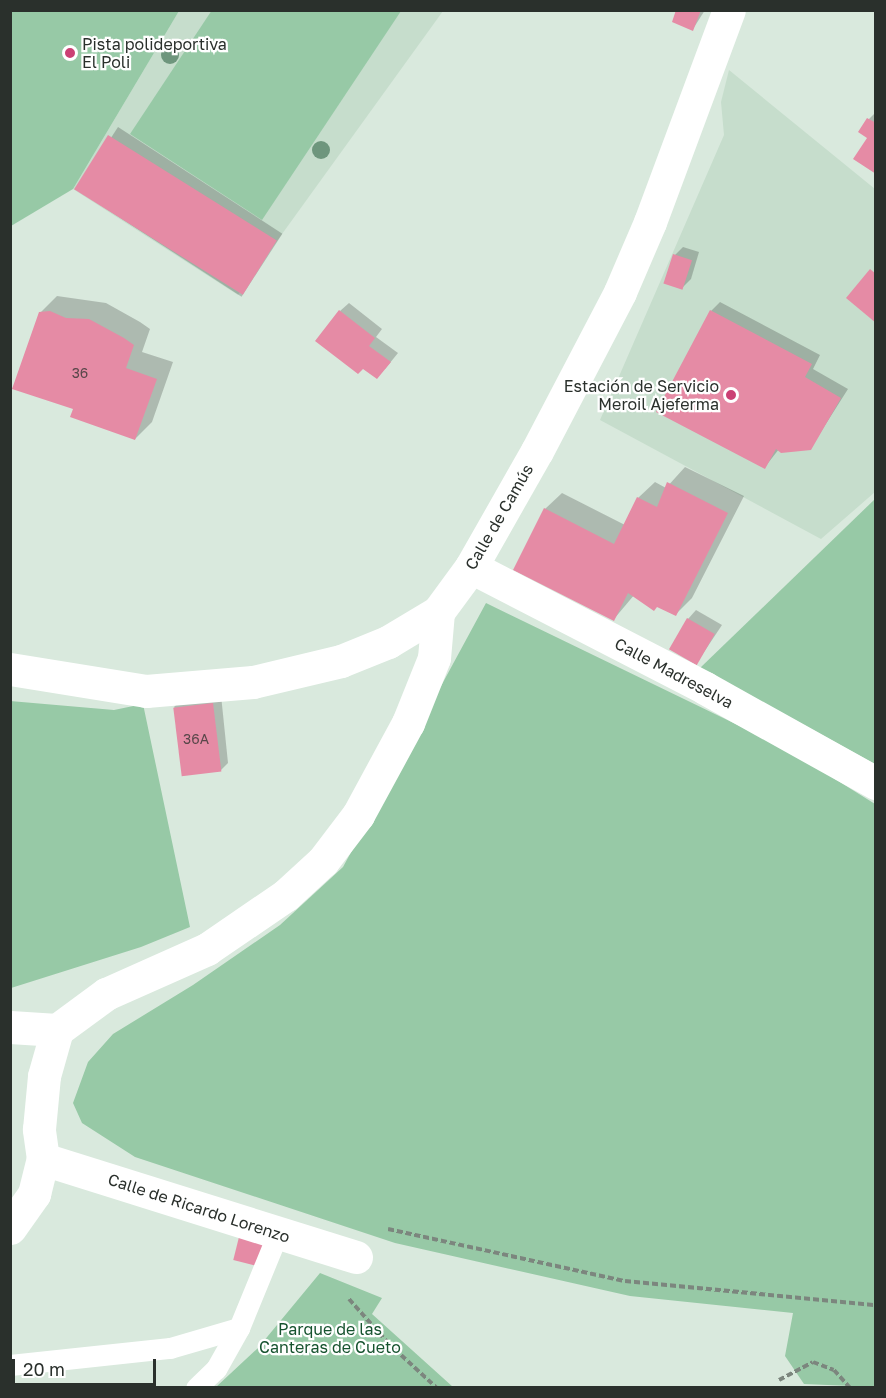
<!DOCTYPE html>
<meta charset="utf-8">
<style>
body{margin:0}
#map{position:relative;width:886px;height:1398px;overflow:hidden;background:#d9e9dd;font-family:"Golos Text",sans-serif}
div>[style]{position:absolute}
.built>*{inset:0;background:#c6ddcc}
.green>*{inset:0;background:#97c9a6}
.shadow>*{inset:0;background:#0003;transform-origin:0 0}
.building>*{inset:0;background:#e58ba5;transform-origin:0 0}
.path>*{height:4px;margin-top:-2px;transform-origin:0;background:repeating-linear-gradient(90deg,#7c867e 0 6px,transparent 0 9px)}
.service>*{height:21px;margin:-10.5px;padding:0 10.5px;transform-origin:10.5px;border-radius:10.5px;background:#fff}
.minor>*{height:33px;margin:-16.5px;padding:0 16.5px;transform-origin:16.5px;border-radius:16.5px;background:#fff}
.trees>*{width:18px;height:18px;margin:-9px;border-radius:50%;background:#6e967d}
.dots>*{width:16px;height:16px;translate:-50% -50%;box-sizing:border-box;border:3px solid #fff;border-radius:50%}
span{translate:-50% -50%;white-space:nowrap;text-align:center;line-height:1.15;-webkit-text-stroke:4.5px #fff;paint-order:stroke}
.number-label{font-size:14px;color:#59474a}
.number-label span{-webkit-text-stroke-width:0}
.poi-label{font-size:16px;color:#2a302c}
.left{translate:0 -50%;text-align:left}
.right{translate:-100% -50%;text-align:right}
.street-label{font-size:16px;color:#2a302c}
.park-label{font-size:16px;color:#16532f}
.frame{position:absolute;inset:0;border:12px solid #2a302c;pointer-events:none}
.scale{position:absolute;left:12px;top:1359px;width:144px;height:27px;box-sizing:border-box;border:3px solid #2a302c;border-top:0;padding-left:8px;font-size:18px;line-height:21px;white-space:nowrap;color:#2a302c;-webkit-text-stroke:4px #fff;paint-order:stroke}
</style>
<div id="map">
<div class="built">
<i style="clip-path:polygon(179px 11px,443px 11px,238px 295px,73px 189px)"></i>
<i style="clip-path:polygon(729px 70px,875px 189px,875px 492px,821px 539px,600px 420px,724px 135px,721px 102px)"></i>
</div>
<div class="green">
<i style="clip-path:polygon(212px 10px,401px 11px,262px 220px,130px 134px)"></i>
<i style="clip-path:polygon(10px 11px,179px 11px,73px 189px,11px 226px)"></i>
<i style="clip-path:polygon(875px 499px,875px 764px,700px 668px)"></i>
<i style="clip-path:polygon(486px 603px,787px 749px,875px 804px,875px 1387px,804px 1384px,785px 1356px,793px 1313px,630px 1296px,395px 1243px,135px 1157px,82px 1123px,73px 1103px,88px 1062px,113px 1034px,193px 985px,280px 925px,343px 867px)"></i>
<i style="clip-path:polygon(10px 701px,114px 710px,143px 704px,190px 927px,141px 947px,11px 988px)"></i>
<i style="clip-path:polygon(320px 1273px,382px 1298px,372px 1314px,453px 1387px,216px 1387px,258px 1348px)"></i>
</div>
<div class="shadow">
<i style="clip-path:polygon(678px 10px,705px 10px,693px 29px)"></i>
<i style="clip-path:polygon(876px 112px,876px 172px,869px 119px)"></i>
<i style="left:118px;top:127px;width:196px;height:75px;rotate:33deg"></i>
<i style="clip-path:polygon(683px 247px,699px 252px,691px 279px,682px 288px,675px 255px)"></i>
<i style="clip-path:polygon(57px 296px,106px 303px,140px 322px,150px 329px,142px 352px,173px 362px,152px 422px,135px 439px,75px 408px,40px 313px)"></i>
<i style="clip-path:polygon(720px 302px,820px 355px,813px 369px,848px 389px,810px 449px,779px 449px,765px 467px,711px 311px)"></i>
<i style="clip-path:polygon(349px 303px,382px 329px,376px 337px,398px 353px,385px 369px,364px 367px,340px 311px)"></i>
<i style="clip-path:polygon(685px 467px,744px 496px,692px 598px,675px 615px,635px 594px,614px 619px,545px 509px,562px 493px,625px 525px,638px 498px,655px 482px,666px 488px)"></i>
<i style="clip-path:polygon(696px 610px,722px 625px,696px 664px,688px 619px)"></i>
<i style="clip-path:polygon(221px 695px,228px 763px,220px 771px,174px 707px,183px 698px)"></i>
</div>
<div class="building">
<i style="clip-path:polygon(676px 10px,701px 10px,693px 31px,672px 22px)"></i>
<i style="clip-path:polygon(867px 118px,876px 123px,876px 174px,853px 159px,867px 138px,858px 132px)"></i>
<i style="left:108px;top:135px;width:199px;height:64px;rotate:32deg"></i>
<i style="left:673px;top:254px;width:20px;height:31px;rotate:18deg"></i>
<i style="clip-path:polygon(870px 269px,876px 274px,876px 323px,846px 298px)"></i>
<i style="clip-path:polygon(339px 310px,375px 338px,369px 346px,391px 362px,377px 379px,363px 369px,358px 374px,315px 341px)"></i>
<i style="clip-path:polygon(710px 310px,812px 364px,805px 377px,841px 398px,811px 450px,781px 453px,776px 449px,765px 469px,656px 412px)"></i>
<i style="clip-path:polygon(50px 311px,66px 318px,89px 319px,124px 338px,134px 345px,126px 368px,157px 379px,135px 440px,70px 417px,73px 409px,12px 389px,39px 312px)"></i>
<i style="clip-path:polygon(667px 482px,728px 513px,676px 616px,657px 607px,654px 611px,628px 593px,614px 621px,513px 570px,544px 508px,614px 544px,637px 497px,657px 507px)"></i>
<i style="left:687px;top:618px;width:32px;height:36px;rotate:30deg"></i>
<i style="left:213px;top:703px;width:69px;height:40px;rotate:83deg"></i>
<i style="left:241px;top:1229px;width:32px;height:32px;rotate:14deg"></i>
</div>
<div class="path">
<i style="left:388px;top:1229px;width:243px;rotate:12.4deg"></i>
<i style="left:625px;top:1281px;width:252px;rotate:5.5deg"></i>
<i style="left:349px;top:1299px;width:59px;rotate:48.4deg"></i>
<i style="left:388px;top:1343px;width:67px;rotate:42.6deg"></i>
<i style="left:779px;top:1380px;width:38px;rotate:-28deg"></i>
<i style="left:813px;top:1362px;width:22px;rotate:21deg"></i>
<i style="left:834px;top:1370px;width:24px;rotate:48deg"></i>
</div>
<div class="service">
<i style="left:10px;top:1365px;width:161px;rotate:-6.1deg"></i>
<i style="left:170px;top:1348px;width:72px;rotate:-16.2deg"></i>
<i style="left:196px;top:1388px;width:28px;rotate:-44deg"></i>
<i style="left:216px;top:1369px;width:47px;rotate:-60.7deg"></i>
<i style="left:239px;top:1328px;width:103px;rotate:-67.7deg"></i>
</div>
<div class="minor">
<i style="left:471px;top:567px;width:263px;rotate:27.3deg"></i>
<i style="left:705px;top:688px;width:196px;rotate:29.1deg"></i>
<i style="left:10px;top:669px;width:138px;rotate:9.2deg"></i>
<i style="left:146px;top:691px;width:107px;rotate:-4.8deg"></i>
<i style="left:253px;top:682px;width:90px;rotate:-13.4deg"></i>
<i style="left:341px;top:661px;width:51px;rotate:-22deg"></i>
<i style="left:388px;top:642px;width:58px;rotate:-31deg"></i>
<i style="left:438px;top:612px;width:56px;rotate:-53.7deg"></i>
<i style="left:471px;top:567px;width:133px;rotate:-60.4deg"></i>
<i style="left:537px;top:451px;width:179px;rotate:-62.4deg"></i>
<i style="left:620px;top:292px;width:76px;rotate:-66.8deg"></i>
<i style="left:650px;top:222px;width:226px;rotate:-69.6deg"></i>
<i style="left:10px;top:1027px;width:47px;rotate:3.7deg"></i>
<i style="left:43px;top:1159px;width:328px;rotate:17.4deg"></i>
<i style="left:10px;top:1228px;width:42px;rotate:-54.8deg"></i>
<i style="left:34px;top:1194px;width:36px;rotate:-76deg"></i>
<i style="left:43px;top:1159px;width:30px;rotate:-98deg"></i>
<i style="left:39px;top:1129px;width:53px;rotate:-84.6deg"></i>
<i style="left:44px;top:1076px;width:48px;rotate:-74.2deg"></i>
<i style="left:57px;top:1030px;width:61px;rotate:-36.3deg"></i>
<i style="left:106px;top:994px;width:111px;rotate:-24deg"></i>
<i style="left:207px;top:949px;width:96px;rotate:-34.4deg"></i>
<i style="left:286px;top:895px;width:50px;rotate:-42.6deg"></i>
<i style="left:323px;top:861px;width:58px;rotate:-52.7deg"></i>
<i style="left:358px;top:815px;width:105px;rotate:-61.5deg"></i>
<i style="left:408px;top:723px;width:70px;rotate:-68.2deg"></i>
<i style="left:434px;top:658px;width:46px;rotate:-85deg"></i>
</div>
<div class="trees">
<i style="left:170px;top:55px"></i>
<i style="left:321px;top:150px"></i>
</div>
<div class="dots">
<i style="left:70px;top:53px;background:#cb4074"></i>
<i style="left:731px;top:395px;background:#cb4074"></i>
</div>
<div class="number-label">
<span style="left:80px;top:373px">36</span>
<span style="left:196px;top:739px">36A</span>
</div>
<div class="poi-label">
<span class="left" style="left:82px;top:53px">Pista polideportiva<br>El Poli</span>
<span class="right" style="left:719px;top:395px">Estación de Servicio<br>Meroil Ajeferma</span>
</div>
<div class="street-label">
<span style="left:499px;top:517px;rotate:-60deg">Calle de Camús</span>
<span style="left:674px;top:673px;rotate:28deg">Calle Madreselva</span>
<span style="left:199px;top:1208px;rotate:18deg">Calle de Ricardo Lorenzo</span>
</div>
<div class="park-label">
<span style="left:330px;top:1338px">Parque de las<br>Canteras de Cueto</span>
</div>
<div class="frame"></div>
<div class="scale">20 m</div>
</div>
